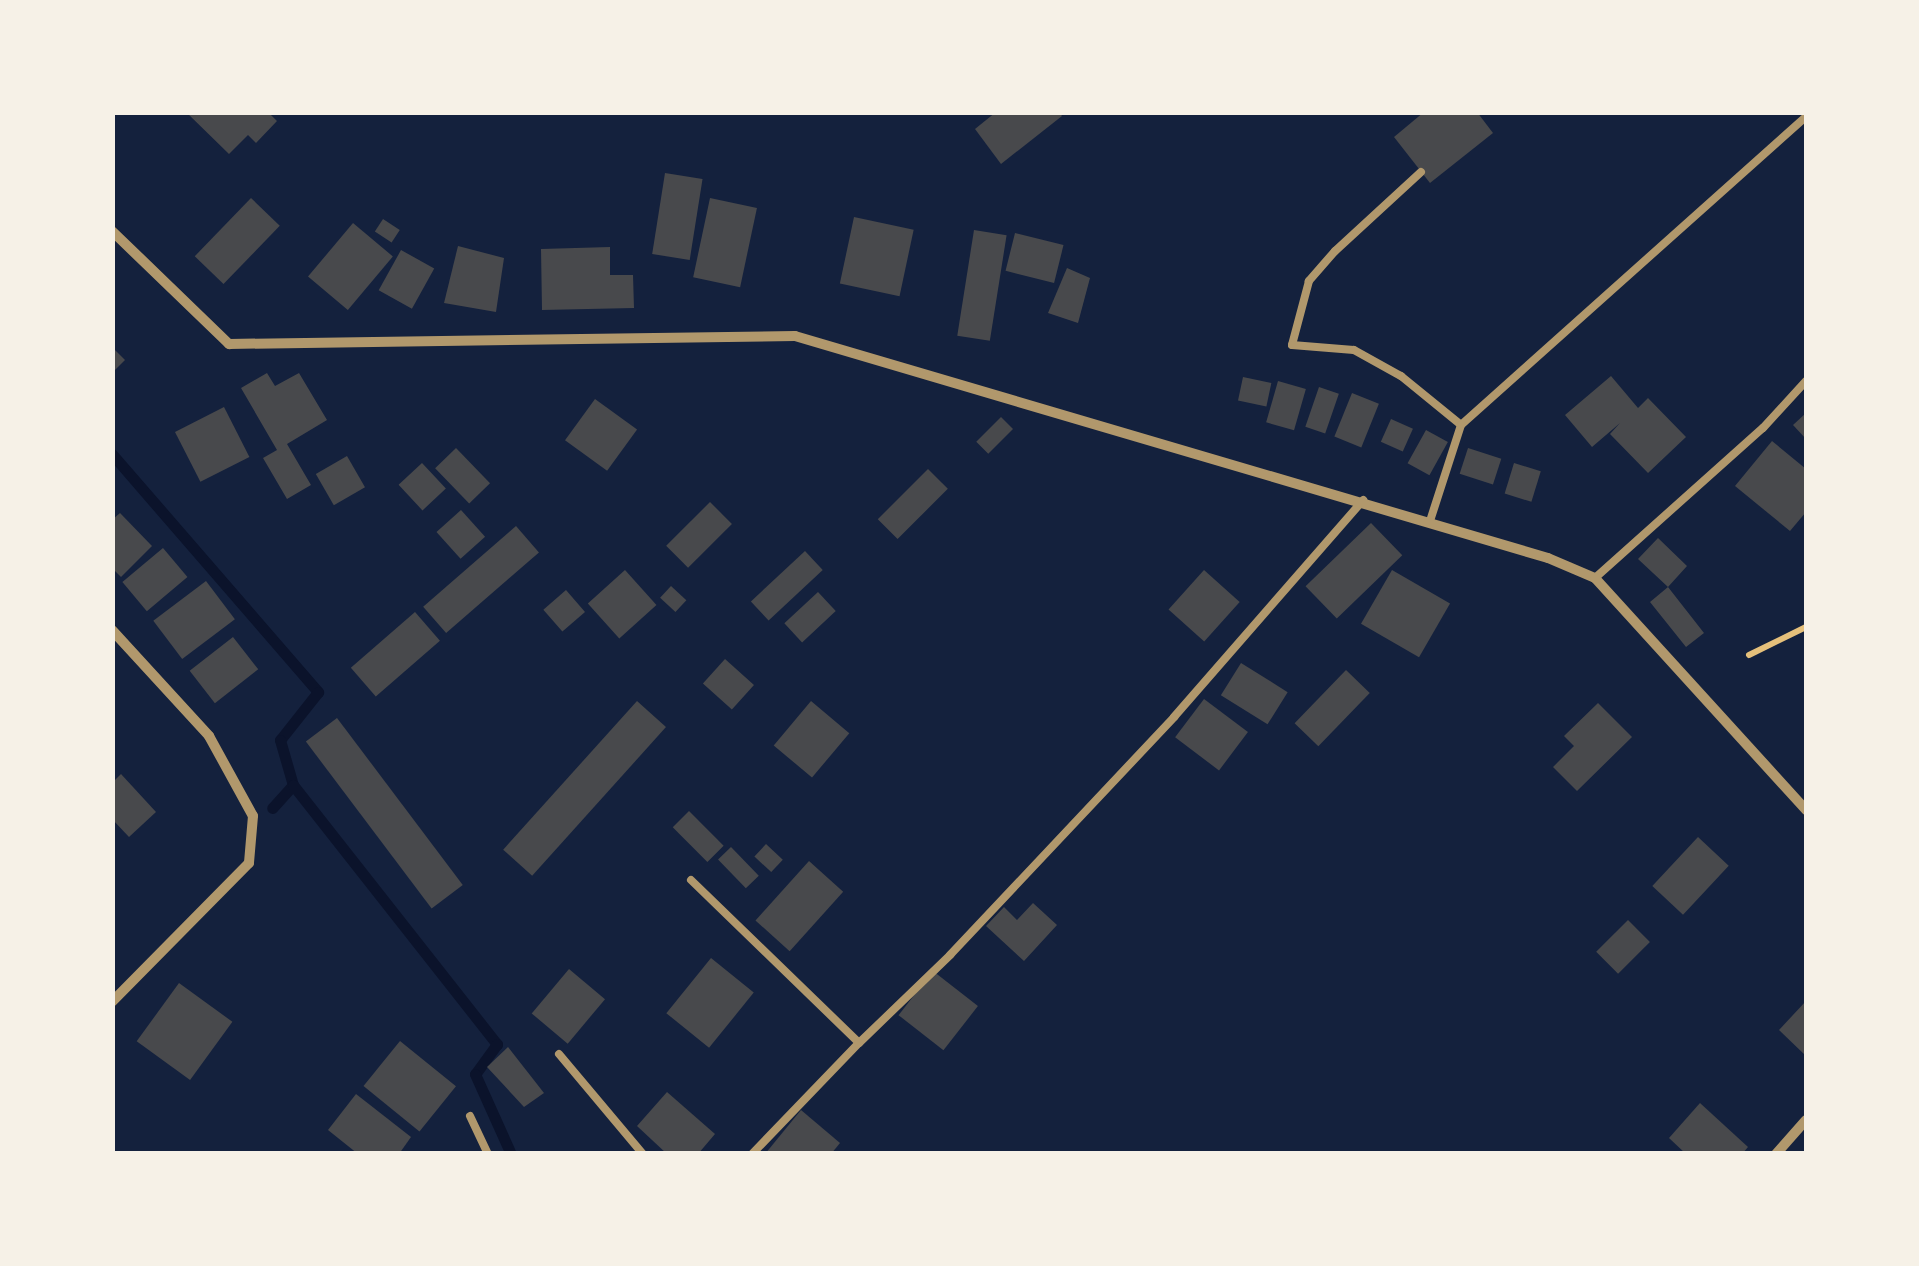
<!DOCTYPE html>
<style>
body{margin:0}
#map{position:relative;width:1919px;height:1266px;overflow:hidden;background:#14213d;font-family:Lato,sans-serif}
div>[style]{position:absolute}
.stream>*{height:11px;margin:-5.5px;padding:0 5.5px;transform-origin:5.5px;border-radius:5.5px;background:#0b132b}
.building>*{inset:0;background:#48494c;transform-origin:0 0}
.path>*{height:6px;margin:-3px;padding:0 3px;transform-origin:3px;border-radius:3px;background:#e5c07b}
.service>*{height:8px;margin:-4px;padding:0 4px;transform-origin:4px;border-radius:4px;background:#b1986c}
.minor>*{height:10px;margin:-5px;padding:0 5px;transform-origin:5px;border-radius:5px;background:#b1986c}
span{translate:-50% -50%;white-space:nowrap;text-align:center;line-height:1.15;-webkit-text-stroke:9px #f6f1e7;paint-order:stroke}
.frame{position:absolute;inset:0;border:115px solid #f6f1e7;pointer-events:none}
</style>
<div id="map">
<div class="stream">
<i style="left:112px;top:454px;width:315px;rotate:49.1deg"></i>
<i style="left:318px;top:692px;width:61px;rotate:128.4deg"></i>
<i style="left:280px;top:740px;width:47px;rotate:73.9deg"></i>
<i style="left:293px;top:785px;width:31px;rotate:132deg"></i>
<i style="left:293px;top:785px;width:330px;rotate:51.8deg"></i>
<i style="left:497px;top:1044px;width:37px;rotate:126deg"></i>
<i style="left:475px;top:1074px;width:88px;rotate:65.8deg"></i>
</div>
<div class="building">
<i style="clip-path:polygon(186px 112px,268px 112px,277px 121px,256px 143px,248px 135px,229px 154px)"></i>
<i style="clip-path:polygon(996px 112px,1059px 112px,1062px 116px,1001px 164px,975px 129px)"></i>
<i style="clip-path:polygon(1424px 112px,1477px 112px,1493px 133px,1430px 183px,1394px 137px)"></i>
<i style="left:665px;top:173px;width:38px;height:82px;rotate:9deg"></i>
<i style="left:251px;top:198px;width:40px;height:81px;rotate:44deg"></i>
<i style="left:710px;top:198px;width:48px;height:81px;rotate:12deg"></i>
<i style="left:854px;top:217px;width:61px;height:68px;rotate:12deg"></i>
<i style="left:383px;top:219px;width:20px;height:15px;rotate:33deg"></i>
<i style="left:353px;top:223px;width:52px;height:70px;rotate:40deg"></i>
<i style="left:974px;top:230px;width:33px;height:107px;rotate:9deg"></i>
<i style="left:1015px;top:233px;width:50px;height:39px;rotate:14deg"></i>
<i style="clip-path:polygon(458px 246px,504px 258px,496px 312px,444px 303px)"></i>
<i style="clip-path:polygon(610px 247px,610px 275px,633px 275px,634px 308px,542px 310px,541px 249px)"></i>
<i style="left:401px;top:250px;width:38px;height:46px;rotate:29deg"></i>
<i style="clip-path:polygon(1067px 268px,1090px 278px,1078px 323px,1048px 313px)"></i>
<i style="clip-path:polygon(112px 347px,125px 360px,112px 373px)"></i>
<i style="clip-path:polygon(267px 373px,275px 386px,299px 373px,327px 420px,287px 444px,311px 485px,287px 499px,263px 458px,277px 450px,241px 388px)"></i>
<i style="clip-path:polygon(1611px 376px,1638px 408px,1648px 398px,1686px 437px,1648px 473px,1610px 434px,1620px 423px,1592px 447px,1565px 415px)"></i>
<i style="left:1243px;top:377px;width:29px;height:24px;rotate:12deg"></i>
<i style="left:1278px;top:381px;width:29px;height:43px;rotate:16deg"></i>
<i style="left:1319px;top:387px;width:21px;height:42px;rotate:19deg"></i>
<i style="left:1352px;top:393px;width:29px;height:47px;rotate:22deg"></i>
<i style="left:595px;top:399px;width:52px;height:51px;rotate:36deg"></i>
<i style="left:224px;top:407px;width:56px;height:55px;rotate:63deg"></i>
<i style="clip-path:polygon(1806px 413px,1806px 439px,1793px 425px)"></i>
<i style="left:1001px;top:417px;width:17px;height:35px;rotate:45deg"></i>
<i style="left:1391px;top:419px;width:24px;height:25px;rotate:24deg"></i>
<i style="left:1426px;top:430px;width:25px;height:38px;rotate:29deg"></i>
<i style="clip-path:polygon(1772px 441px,1806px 469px,1806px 512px,1790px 531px,1735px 486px)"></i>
<i style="left:456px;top:448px;width:49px;height:29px;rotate:46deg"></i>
<i style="left:1468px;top:448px;width:35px;height:27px;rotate:18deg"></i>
<i style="left:347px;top:456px;width:36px;height:36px;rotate:60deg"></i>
<i style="left:422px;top:463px;width:35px;height:32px;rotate:47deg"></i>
<i style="left:1514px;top:463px;width:28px;height:32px;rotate:17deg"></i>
<i style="left:928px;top:469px;width:28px;height:71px;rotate:45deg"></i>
<i style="left:710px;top:502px;width:31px;height:62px;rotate:45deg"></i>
<i style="left:461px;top:510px;width:36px;height:33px;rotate:48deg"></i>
<i style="clip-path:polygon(120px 513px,152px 546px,121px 577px,112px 568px,112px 520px)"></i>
<i style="left:1371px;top:523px;width:45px;height:91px;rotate:46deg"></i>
<i style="left:516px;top:526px;width:35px;height:123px;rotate:49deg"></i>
<i style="clip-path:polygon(1658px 538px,1687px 566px,1668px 587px,1704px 633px,1686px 647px,1650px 602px,1668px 587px,1638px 559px)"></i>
<i style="left:163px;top:548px;width:38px;height:53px;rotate:50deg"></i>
<i style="left:805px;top:551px;width:26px;height:74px;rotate:47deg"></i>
<i style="left:625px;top:570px;width:47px;height:50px;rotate:48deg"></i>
<i style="left:1204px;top:570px;width:48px;height:53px;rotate:42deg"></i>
<i style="left:1392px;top:570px;width:67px;height:62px;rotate:30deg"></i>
<i style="left:206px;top:581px;width:48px;height:66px;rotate:53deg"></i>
<i style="left:671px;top:586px;width:21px;height:16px;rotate:43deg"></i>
<i style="left:566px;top:590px;width:29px;height:30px;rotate:49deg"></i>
<i style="left:818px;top:592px;width:26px;height:46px;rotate:47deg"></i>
<i style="left:415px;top:612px;width:38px;height:85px;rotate:49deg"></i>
<i style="left:233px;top:637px;width:41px;height:55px;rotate:52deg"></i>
<i style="left:725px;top:659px;width:39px;height:33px;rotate:42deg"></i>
<i style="left:1241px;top:663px;width:55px;height:38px;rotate:32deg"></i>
<i style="left:1346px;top:670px;width:33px;height:74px;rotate:44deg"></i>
<i style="left:1204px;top:699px;width:55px;height:48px;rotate:37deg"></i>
<i style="left:637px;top:701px;width:39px;height:200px;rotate:42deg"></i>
<i style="left:811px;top:701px;width:50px;height:58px;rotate:40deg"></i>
<i style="clip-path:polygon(1598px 703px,1632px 737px,1577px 791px,1553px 767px,1574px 746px,1564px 736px)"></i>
<i style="left:337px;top:718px;width:209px;height:39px;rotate:53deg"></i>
<i style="clip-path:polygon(121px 774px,156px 812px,129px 837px,112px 819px,112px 783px)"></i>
<i style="left:689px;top:811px;width:49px;height:23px;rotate:45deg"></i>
<i style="left:1698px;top:837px;width:42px;height:67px;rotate:43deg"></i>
<i style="left:766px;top:844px;width:23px;height:17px;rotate:43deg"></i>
<i style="left:731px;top:847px;width:40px;height:18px;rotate:46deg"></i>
<i style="left:809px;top:861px;width:46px;height:80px;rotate:42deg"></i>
<i style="clip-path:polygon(1033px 903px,1057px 925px,1024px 961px,986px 926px,1004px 907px,1017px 920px)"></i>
<i style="left:1628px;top:920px;width:31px;height:45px;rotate:45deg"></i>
<i style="left:711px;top:958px;width:55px;height:71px;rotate:39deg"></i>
<i style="left:569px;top:969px;width:47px;height:58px;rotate:40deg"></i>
<i style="left:933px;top:971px;width:57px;height:56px;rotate:38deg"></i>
<i style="left:179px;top:983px;width:66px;height:72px;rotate:36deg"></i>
<i style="clip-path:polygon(1806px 1001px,1806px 1056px,1779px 1030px)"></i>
<i style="left:400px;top:1041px;width:72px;height:58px;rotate:39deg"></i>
<i style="clip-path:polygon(508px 1047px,544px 1093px,524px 1107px,487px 1067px)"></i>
<i style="clip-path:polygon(667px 1092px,715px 1134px,698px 1154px,667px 1154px,637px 1126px)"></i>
<i style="clip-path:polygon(356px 1094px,411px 1137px,399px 1154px,358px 1154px,328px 1130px)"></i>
<i style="clip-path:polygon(1700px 1103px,1748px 1147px,1742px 1154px,1686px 1154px,1669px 1138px)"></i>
<i style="clip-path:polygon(801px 1110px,840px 1143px,831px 1154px,765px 1154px)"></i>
</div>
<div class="path">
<i style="left:1749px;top:655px;width:64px;rotate:-26.2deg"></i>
</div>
<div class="service">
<i style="left:1421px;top:172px;width:117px;rotate:137.4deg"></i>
<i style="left:1335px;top:251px;width:40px;rotate:131deg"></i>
<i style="left:1309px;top:281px;width:66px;rotate:104.9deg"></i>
<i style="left:1292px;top:345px;width:62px;rotate:4.6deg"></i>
<i style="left:1354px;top:350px;width:54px;rotate:29deg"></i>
<i style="left:1401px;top:376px;width:77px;rotate:39.2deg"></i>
<i style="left:1461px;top:425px;width:101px;rotate:107.9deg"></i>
<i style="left:1461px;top:425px;width:463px;rotate:-41.8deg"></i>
<i style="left:1595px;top:578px;width:225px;rotate:-41.8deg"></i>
<i style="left:1763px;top:428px;width:64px;rotate:-47.5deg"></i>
<i style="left:691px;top:880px;width:234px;rotate:44.1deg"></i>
<i style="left:859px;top:1043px;width:127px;rotate:-44deg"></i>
<i style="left:950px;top:955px;width:327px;rotate:-46.7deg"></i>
<i style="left:1174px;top:717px;width:288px;rotate:-48.9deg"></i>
<i style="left:559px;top:1054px;width:131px;rotate:50deg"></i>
<i style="left:470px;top:1116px;width:42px;rotate:64.7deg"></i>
<i style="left:752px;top:1154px;width:154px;rotate:-46.1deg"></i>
</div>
<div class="minor">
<i style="left:112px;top:231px;width:163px;rotate:44deg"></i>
<i style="left:229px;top:344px;width:566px;rotate:-0.81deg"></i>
<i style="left:795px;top:336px;width:785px;rotate:16.43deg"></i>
<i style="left:1548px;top:558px;width:51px;rotate:23.1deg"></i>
<i style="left:1595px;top:578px;width:314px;rotate:47.7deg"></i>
<i style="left:112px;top:630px;width:144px;rotate:47.5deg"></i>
<i style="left:209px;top:736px;width:91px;rotate:61.2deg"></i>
<i style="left:253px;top:816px;width:47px;rotate:94.9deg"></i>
<i style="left:249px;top:863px;width:195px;rotate:134.6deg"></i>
<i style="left:1776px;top:1154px;width:45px;rotate:-48.6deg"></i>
</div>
<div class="frame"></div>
</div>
